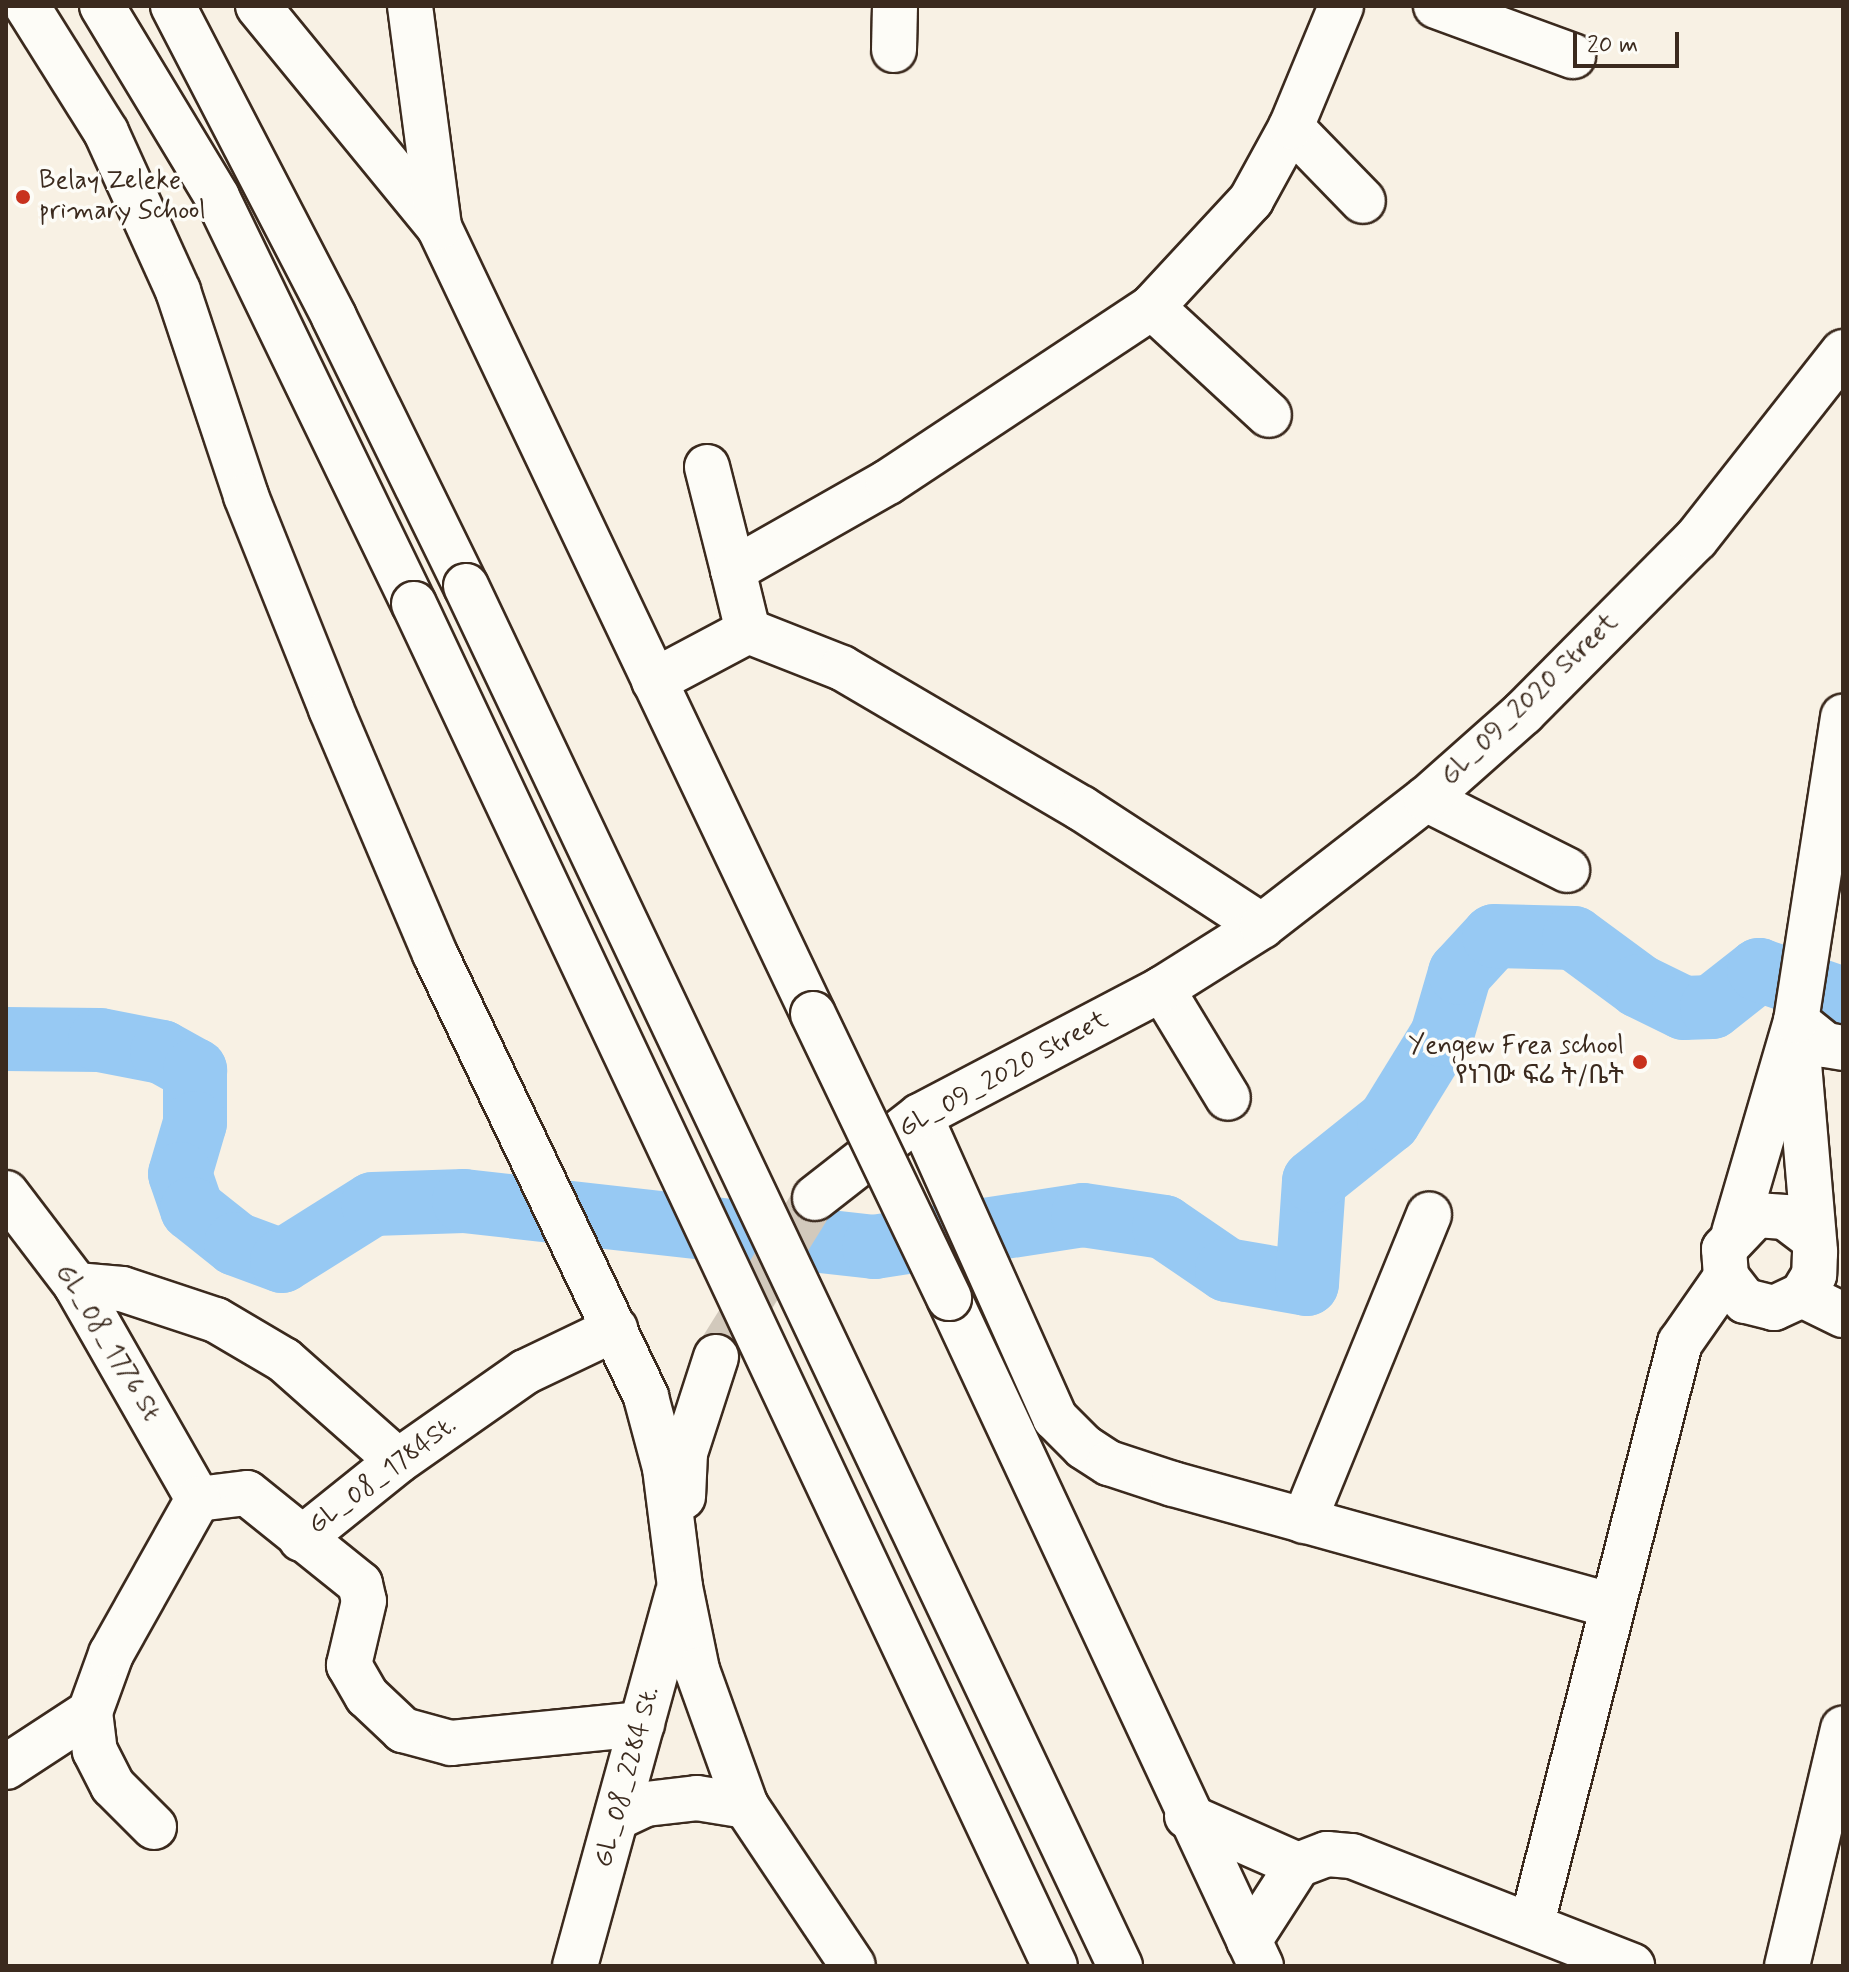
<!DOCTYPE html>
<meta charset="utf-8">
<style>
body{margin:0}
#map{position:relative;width:1849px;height:1972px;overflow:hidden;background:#f8f1e4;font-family:Mynerve,"Noto Sans Ethiopic",sans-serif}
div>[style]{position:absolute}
.river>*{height:64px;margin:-32px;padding:0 32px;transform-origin:32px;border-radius:32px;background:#97c9f3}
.minor-tunnel>*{height:44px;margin-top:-22px;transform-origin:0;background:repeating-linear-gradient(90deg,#d2c9bc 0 44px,transparent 0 66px)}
.roads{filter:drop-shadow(2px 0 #3b2a1e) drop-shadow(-2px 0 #3b2a1e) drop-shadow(0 2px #3b2a1e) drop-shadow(0 -2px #3b2a1e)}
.minor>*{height:44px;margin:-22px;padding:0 22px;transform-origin:22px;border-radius:22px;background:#fdfcf7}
.major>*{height:44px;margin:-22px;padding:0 22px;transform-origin:22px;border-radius:22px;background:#fdfcf7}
.highway>*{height:44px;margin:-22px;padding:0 22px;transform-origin:22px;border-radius:22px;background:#fdfcf7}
.bridges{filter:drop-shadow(2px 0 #3b2a1e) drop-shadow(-2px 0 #3b2a1e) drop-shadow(0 2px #3b2a1e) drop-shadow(0 -2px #3b2a1e)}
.minor-bridge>*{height:44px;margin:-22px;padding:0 22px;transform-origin:22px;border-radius:22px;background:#fdfcf7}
.highway-bridge>*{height:44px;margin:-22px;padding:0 22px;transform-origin:22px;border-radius:22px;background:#fdfcf7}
.dots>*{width:22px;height:22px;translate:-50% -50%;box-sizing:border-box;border:4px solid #fdfcf7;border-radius:50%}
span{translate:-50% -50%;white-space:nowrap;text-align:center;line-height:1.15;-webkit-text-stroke:7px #fdfcf7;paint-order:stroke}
.poi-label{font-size:26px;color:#3b2a1e}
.left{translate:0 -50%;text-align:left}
.right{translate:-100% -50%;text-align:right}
.street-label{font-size:26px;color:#3b2a1e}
.frame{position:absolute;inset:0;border:8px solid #3b2a1e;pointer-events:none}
.scale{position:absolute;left:1573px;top:32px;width:106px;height:36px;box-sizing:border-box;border:4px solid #3b2a1e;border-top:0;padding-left:10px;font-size:24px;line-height:28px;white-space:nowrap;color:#3b2a1e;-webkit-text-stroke:6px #fdfcf7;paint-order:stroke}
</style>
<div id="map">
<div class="river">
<i style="left:6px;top:1039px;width:94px;rotate:0.6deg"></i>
<i style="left:100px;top:1040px;width:63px;rotate:11deg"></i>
<i style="left:162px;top:1052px;width:38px;rotate:29deg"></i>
<i style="left:195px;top:1070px;width:53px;rotate:90deg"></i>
<i style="left:195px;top:1123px;width:53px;rotate:106.4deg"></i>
<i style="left:180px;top:1174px;width:37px;rotate:71deg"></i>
<i style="left:192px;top:1209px;width:56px;rotate:38.5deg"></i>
<i style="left:236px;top:1244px;width:49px;rotate:20.3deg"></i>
<i style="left:282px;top:1261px;width:107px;rotate:-32.1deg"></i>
<i style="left:373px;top:1204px;width:91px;rotate:-1.9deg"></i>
<i style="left:464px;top:1201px;width:413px;rotate:6.4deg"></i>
<i style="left:874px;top:1247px;width:211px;rotate:-8.7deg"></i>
<i style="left:1083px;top:1215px;width:82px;rotate:8.4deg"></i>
<i style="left:1164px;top:1227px;width:76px;rotate:34.3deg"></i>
<i style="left:1227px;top:1270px;width:81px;rotate:9.9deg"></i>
<i style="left:1307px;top:1284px;width:103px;rotate:-86.1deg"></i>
<i style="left:1314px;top:1181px;width:96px;rotate:-38.7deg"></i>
<i style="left:1389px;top:1121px;width:101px;rotate:-58.4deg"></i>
<i style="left:1442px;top:1035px;width:65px;rotate:-73.8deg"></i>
<i style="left:1460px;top:973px;width:50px;rotate:-47.4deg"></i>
<i style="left:1494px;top:936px;width:80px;rotate:1.4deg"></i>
<i style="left:1574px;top:938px;width:81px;rotate:36.4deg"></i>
<i style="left:1639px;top:986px;width:50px;rotate:26.1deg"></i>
<i style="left:1684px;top:1008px;width:28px;rotate:-2deg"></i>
<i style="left:1712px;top:1007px;width:60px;rotate:-38.2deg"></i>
<i style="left:1759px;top:970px;width:89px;rotate:19deg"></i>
</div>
<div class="minor-tunnel">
<i style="left:716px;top:1357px;width:187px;rotate:-58.1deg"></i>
</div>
<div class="roads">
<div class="minor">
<i style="left:27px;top:6px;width:149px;rotate:57.9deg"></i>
<i style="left:106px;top:132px;width:175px;rotate:65.6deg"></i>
<i style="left:178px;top:291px;width:216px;rotate:71.6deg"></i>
<i style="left:246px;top:496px;width:229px;rotate:68.2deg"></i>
<i style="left:331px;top:709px;width:266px;rotate:67deg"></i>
<i style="left:435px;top:954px;width:491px;rotate:64.5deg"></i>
<i style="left:646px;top:1397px;width:73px;rotate:75deg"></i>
<i style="left:665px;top:1468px;width:120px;rotate:82.8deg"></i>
<i style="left:680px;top:1587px;width:85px;rotate:78.4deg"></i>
<i style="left:697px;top:1670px;width:145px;rotate:70.2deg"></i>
<i style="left:746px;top:1806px;width:192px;rotate:56.2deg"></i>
<i style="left:258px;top:6px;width:286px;rotate:50.7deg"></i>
<i style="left:439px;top:227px;width:871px;rotate:64.58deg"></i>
<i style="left:410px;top:6px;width:223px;rotate:82.5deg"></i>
<i style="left:1436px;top:6px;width:146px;rotate:20.1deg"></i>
<i style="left:894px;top:50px;width:44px;rotate:-88.7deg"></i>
<i style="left:1291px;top:127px;width:103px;rotate:45.8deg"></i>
<i style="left:1152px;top:307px;width:159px;rotate:42.7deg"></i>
<i style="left:707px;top:467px;width:106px;rotate:75.8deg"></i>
<i style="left:733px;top:570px;width:178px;rotate:-29.6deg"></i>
<i style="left:888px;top:482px;width:317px;rotate:-33.5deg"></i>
<i style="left:1152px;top:307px;width:146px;rotate:-47.2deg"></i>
<i style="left:1251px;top:200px;width:83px;rotate:-61.3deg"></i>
<i style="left:1291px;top:127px;width:131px;rotate:-67.5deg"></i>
<i style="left:733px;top:570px;width:63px;rotate:76.2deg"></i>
<i style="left:748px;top:631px;width:101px;rotate:21.5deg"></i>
<i style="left:842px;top:668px;width:277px;rotate:30.4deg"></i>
<i style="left:1081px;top:808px;width:216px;rotate:33.1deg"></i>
<i style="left:654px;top:681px;width:106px;rotate:-28deg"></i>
<i style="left:1426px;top:799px;width:158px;rotate:26.7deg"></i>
<i style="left:1162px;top:989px;width:127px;rotate:58.8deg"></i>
<i style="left:1796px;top:1021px;width:38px;rotate:39deg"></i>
<i style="left:1826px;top:1045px;width:17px;rotate:10deg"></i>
<i style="left:920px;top:1116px;width:331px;rotate:65.9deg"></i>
<i style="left:1055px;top:1418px;width:41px;rotate:45deg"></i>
<i style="left:1084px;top:1447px;width:30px;rotate:33deg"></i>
<i style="left:1109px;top:1463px;width:67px;rotate:18.2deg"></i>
<i style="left:1173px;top:1484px;width:456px;rotate:15.5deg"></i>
<i style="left:6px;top:1193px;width:116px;rotate:52.7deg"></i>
<i style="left:76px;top:1285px;width:246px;rotate:60.3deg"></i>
<i style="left:815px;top:1198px;width:133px;rotate:-38deg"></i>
<i style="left:920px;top:1116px;width:273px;rotate:-27.7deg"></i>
<i style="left:1162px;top:989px;width:118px;rotate:-32.2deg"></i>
<i style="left:1262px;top:926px;width:207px;rotate:-37.8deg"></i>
<i style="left:1426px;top:799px;width:130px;rotate:-41.6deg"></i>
<i style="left:1523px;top:713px;width:245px;rotate:-45.2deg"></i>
<i style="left:1696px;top:539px;width:238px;rotate:-51.8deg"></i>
<i style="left:76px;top:1285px;width:46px;rotate:5deg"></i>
<i style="left:122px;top:1289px;width:99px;rotate:18.3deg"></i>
<i style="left:216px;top:1320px;width:79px;rotate:30.5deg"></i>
<i style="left:284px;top:1360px;width:152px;rotate:41.5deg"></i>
<i style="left:949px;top:1298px;width:737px;rotate:64.96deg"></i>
<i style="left:683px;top:1497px;width:44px;rotate:-87.4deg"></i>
<i style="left:685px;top:1453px;width:101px;rotate:-72.1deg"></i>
<i style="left:198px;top:1499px;width:49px;rotate:-7deg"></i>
<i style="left:247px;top:1493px;width:145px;rotate:38.8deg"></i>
<i style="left:360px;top:1584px;width:17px;rotate:77deg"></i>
<i style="left:364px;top:1601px;width:66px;rotate:103.2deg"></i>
<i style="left:349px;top:1665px;width:36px;rotate:60deg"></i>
<i style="left:367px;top:1696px;width:50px;rotate:43.4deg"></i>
<i style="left:403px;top:1730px;width:50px;rotate:15.2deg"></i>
<i style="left:451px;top:1743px;width:192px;rotate:-5.7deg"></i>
<i style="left:1304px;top:1521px;width:331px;rotate:-67.8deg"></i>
<i style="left:301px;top:1539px;width:124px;rotate:-38.8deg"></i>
<i style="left:398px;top:1461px;width:155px;rotate:-35deg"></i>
<i style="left:525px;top:1372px;width:100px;rotate:-25.5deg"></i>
<i style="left:90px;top:1712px;width:39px;rotate:83deg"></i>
<i style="left:95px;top:1751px;width:39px;rotate:63deg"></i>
<i style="left:113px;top:1786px;width:58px;rotate:45deg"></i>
<i style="left:6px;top:1767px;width:100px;rotate:-33.2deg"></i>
<i style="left:90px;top:1712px;width:62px;rotate:-70.1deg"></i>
<i style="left:111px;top:1654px;width:178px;rotate:-60.7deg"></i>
<i style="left:1187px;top:1816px;width:121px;rotate:23.8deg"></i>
<i style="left:618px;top:1817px;width:31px;rotate:-25deg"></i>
<i style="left:646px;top:1804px;width:51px;rotate:-6.7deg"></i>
<i style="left:697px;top:1798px;width:50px;rotate:9.3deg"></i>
<i style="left:1532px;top:1923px;width:599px;rotate:-75.69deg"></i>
<i style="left:1680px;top:1343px;width:80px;rotate:-55.1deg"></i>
<i style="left:1249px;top:1941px;width:90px;rotate:-57.2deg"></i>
<i style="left:1298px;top:1865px;width:31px;rotate:-21deg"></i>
<i style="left:1327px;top:1854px;width:25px;rotate:5deg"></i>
<i style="left:1352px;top:1856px;width:301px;rotate:21.4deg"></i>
<i style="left:575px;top:1966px;width:387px;rotate:-74.6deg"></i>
<i style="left:1787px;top:1966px;width:244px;rotate:-76.7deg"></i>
</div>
<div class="major">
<i style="left:1798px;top:1052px;width:201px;rotate:85.1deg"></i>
<i style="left:1815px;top:1252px;width:23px;rotate:92deg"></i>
<i style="left:1814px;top:1275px;width:23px;rotate:121deg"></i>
<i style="left:1802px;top:1295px;width:31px;rotate:155deg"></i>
<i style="left:1774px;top:1308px;width:30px;rotate:-166deg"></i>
<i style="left:1745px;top:1301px;width:31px;rotate:-128deg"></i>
<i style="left:1726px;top:1277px;width:28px;rotate:-94deg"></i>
<i style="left:1724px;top:1249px;width:47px;rotate:-46.7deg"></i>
<i style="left:1756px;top:1215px;width:29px;rotate:4deg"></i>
<i style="left:1785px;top:1217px;width:35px;rotate:37deg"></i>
<i style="left:1734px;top:1233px;width:221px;rotate:-73.7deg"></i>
<i style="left:1796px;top:1021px;width:308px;rotate:-81.2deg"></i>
<i style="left:1802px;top:1295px;width:46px;rotate:26deg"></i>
</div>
<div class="highway">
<i style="left:102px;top:6px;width:223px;rotate:58.9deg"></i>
<i style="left:217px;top:197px;width:452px;rotate:64.2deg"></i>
<i style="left:173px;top:6px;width:350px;rotate:62.6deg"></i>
<i style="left:334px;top:317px;width:300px;rotate:63.9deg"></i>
</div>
</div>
<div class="bridges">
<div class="minor-bridge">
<i style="left:813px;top:1014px;width:315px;rotate:64.4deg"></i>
</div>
<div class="highway-bridge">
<i style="left:466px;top:586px;width:1527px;rotate:64.64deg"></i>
<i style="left:414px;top:604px;width:1505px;rotate:64.8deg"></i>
</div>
</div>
<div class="dots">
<i style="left:23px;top:197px;background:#c8321e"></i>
<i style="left:1640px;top:1062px;background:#c8321e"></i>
</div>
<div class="poi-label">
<span class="left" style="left:39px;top:197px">Belay Zeleke<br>primary School</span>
<span class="right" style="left:1624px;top:1062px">Yengew Frea school<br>የነገው ፍሬ ት/ቤት</span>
</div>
<div class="street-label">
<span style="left:1530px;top:700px;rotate:-44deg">GL_09_2020 Street</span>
<span style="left:1004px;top:1075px;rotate:-29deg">GL_09_2020 Street</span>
<span style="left:107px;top:1343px;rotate:59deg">GL_08_1776 St</span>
<span style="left:383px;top:1476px;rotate:-37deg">GL_08_1784St.</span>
<span style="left:628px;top:1777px;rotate:-75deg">GL_08_2284 St.</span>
</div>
<div class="frame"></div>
<div class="scale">20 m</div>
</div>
